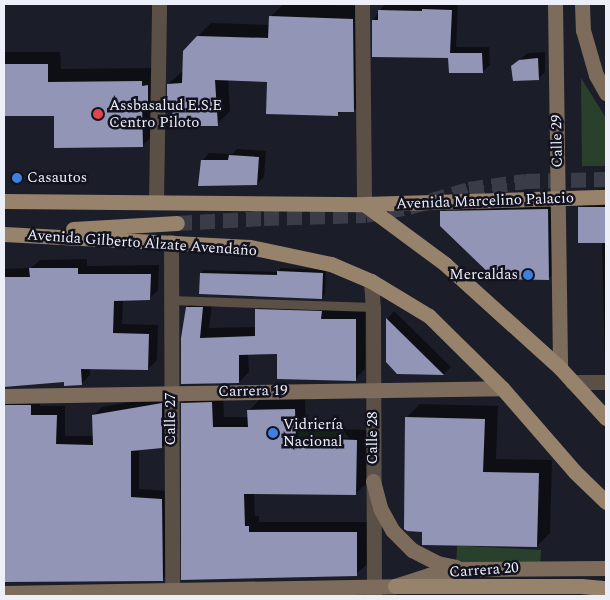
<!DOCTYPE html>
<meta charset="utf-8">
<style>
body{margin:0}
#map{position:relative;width:610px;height:600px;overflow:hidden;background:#1b1d28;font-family:Spectral,serif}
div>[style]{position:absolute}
.green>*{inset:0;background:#29412c;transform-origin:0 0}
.shadow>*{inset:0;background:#0007}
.building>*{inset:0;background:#9295b6;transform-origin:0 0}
.primary-tunnel>*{height:15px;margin-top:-7.5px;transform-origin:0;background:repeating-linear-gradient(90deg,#3a3c47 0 15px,transparent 0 23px)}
.lane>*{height:9px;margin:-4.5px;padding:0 4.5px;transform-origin:4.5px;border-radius:4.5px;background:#5a5045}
.street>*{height:15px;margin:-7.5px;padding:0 7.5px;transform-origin:7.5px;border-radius:7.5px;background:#5a5045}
.secondary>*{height:15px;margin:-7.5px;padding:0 7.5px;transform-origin:7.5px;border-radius:7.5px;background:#7d6c5b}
.primary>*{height:15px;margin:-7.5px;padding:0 7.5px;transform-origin:7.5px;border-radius:7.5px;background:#97826c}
.dots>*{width:14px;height:14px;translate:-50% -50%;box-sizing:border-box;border:2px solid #12131f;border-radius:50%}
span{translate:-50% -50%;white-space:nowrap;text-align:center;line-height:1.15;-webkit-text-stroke:5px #12131f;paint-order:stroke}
.poi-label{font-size:15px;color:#edeff8}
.left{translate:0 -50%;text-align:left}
.right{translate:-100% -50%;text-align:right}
.street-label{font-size:15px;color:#edeff8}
.frame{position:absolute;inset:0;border:5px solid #edeff8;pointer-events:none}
</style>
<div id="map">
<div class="green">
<i style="clip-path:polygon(581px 78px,606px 118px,606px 166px,582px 166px)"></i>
<i style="clip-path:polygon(298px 420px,336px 421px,349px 438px,298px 437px)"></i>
<i style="left:541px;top:550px;width:21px;height:84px;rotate:93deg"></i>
</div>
<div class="shadow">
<i style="clip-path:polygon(283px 4px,365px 6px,366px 98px,353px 111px,342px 110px,338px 115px,268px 81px,228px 79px,230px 111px,217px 124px,174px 101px,168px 84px,183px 71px,198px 36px,211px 23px,270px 25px,270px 17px)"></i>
<i style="clip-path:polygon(385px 4px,458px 4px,456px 47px,489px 47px,490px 65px,482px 72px,373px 20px)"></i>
<i style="clip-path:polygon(4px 52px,60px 52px,61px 69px,154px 68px,155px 133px,142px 146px,55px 115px,4px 115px)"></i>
<i style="clip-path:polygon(545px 52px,545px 72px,538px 79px,512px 66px,528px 53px)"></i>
<i style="clip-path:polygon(237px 149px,266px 151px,264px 177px,257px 184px,202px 161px,209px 153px,232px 154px)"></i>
<i style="clip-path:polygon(606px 188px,606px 371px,605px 371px,602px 242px,579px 209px,599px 189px)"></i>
<i style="clip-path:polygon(559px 199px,559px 268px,548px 279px,441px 212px,452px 201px)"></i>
<i style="clip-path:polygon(87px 259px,87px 266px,159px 265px,158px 290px,149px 299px,123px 300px,122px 324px,158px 325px,157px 360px,148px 369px,90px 368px,90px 375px,81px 384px,65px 381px,4px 385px,4px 269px,31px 268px,40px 260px)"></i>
<i style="clip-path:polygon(281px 268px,326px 270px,325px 294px,322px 298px,201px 273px,204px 270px,277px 272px)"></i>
<i style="clip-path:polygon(197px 297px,213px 298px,209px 328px,257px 327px,256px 310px,266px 300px,365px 309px,365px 369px,355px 379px,278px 353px,248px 353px,249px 372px,239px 382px,182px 383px,187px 307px)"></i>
<i style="clip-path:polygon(394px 311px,451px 367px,444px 374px,397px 372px,387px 361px,388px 318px)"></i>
<i style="clip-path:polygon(4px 388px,8px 395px,40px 396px,40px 406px,65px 406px,65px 436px,94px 436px,93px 416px,102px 407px,171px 395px,171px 438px,162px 447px,139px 449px,139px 489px,171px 491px,171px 571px,162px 580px,4px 581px)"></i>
<i style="clip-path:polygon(223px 392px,224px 417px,249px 417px,249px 411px,259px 400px,305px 399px,306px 428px,367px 430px,366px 484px,355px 494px,254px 493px,255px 516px,259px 516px,259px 522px,367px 522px,367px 564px,356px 574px,183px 579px,182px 403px,193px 393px)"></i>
<i style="clip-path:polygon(420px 404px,498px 406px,496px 459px,552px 460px,550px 533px,537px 546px,424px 531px,406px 418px)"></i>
<i style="clip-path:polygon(324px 584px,324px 596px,185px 596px)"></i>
</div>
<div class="building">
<i style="clip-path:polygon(422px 9px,452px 10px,450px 53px,482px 53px,483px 73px,449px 73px,448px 58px,372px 57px,372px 20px,378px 20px,378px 10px,422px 11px)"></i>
<i style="clip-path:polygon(269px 16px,353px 19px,354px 112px,338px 112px,338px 116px,266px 114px,267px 82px,215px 80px,218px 126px,172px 126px,173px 102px,167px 102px,167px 84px,182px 83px,183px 51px,197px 36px,268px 38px)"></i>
<i style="clip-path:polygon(538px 58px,539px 80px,513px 81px,511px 66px,519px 60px)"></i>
<i style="clip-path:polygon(4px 64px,48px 64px,48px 82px,142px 81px,142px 86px,148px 85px,148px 102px,142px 102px,143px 147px,54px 148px,54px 116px,4px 116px)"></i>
<i style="clip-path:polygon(229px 155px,259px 157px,257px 185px,198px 186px,201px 160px,228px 160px)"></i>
<i style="left:606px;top:207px;width:36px;height:28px;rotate:90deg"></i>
<i style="clip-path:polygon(548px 209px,549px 280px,495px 279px,440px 226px,440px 211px)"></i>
<i style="clip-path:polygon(29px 268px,78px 268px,78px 274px,151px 274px,150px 300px,114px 301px,113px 333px,149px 334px,148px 370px,81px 369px,82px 385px,64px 386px,64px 382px,4px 387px,4px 277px,30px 277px)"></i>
<i style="clip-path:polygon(277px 271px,323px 273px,322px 299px,199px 294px,200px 273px,277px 275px)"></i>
<i style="clip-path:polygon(186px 307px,203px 307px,200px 338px,255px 336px,255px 309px,322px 311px,321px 319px,356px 319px,356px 381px,277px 379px,277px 354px,239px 355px,239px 383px,181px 384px,181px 338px)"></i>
<i style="clip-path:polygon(386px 318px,444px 375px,397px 374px,386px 362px)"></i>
<i style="clip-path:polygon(212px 402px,213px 427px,248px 427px,247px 410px,295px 409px,296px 438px,357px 440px,356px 495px,244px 494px,245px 526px,249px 526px,249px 532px,357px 532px,357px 576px,181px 580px,181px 403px)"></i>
<i style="clip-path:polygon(162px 403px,162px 448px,131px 451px,131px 497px,162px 499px,163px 581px,4px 582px,4px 405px,31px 405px,31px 415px,57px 415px,56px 444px,93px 445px,92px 415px)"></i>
<i style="clip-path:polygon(405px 417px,485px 419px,483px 472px,539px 473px,537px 547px,422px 545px,422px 532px,407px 531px,404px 529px)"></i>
</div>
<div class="primary-tunnel">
<i style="left:177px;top:223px;width:87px;rotate:-3.3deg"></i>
<i style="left:264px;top:218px;width:102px;rotate:-1.7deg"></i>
<i style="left:366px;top:215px;width:44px;rotate:-10.5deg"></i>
<i style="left:409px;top:207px;width:63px;rotate:-16.7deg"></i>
<i style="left:469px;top:189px;width:57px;rotate:-8.1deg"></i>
<i style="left:525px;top:181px;width:81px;rotate:-1.4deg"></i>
</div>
<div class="lane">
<i style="left:171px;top:300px;width:202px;rotate:2deg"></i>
</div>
<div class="street">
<i style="left:362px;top:4px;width:200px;rotate:89.4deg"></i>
<i style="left:156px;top:201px;width:197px;rotate:-89.1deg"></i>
<i style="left:171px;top:242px;width:354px;rotate:89.8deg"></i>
<i style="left:371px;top:281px;width:26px;rotate:86deg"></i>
<i style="left:373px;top:307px;width:289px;rotate:89.8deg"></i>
<i style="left:572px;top:382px;width:34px"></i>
</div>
<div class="secondary">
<i style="left:555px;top:4px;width:364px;rotate:89.2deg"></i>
<i style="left:582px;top:4px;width:26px;rotate:88deg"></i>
<i style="left:583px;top:30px;width:47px;rotate:73.9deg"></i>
<i style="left:596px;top:75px;width:21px;rotate:61deg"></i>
<i style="left:4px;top:396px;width:498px;rotate:-0.9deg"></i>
<i style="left:373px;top:481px;width:28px;rotate:75deg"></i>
<i style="left:380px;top:508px;width:26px;rotate:61deg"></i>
<i style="left:393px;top:531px;width:27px;rotate:45deg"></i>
<i style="left:412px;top:550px;width:28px;rotate:27deg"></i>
<i style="left:437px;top:563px;width:19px;rotate:12deg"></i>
<i style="left:4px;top:593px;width:391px;rotate:-1deg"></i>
<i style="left:395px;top:586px;width:36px;rotate:-18deg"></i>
<i style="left:429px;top:575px;width:35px;rotate:-10deg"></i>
<i style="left:463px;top:569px;width:143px;rotate:-0.4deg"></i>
</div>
<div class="primary">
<i style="left:4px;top:201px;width:360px;rotate:0.5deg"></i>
<i style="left:364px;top:204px;width:242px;rotate:-1.7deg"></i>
<i style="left:364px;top:204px;width:101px;rotate:36.5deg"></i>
<i style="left:445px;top:264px;width:155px;rotate:42.1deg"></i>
<i style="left:560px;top:368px;width:68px;rotate:47.4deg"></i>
<i style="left:73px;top:229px;width:104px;rotate:-3.3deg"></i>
<i style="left:4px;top:234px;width:246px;rotate:3deg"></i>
<i style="left:250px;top:247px;width:83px;rotate:11.9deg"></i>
<i style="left:331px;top:264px;width:43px;rotate:23deg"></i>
<i style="left:371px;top:281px;width:68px;rotate:31.1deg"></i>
<i style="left:429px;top:316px;width:103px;rotate:44.6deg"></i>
<i style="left:502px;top:388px;width:111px;rotate:49deg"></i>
<i style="left:575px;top:472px;width:43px;rotate:44.1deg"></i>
<i style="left:395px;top:586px;width:186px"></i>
<i style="left:581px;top:586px;width:25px;rotate:5deg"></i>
</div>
<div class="dots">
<i style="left:98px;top:114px;background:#e0444e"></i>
<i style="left:17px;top:178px;background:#3f7fe0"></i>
<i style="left:528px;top:275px;background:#3f7fe0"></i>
<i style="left:273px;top:433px;background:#3f7fe0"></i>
</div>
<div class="poi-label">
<span class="left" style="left:109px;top:114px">Assbasalud E.S.E<br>Centro Piloto</span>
<span class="left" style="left:27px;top:178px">Casautos</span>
<span class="right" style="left:518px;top:275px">Mercaldas</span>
<span class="left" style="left:283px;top:433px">Vidriería<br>Nacional</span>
</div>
<div class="street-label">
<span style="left:557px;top:141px;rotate:-91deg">Calle 29</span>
<span style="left:485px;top:201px;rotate:-2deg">Avenida Marcelino Palacio</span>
<span style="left:142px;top:243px;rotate:4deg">Avenida Gilberto Alzate Avendaño</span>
<span style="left:253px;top:391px;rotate:-1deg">Carrera 19</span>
<span style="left:171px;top:419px;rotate:-90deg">Calle 27</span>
<span style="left:373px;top:438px;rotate:-90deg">Calle 28</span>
<span style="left:484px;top:570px;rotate:-4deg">Carrera 20</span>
</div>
<div class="frame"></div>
</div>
